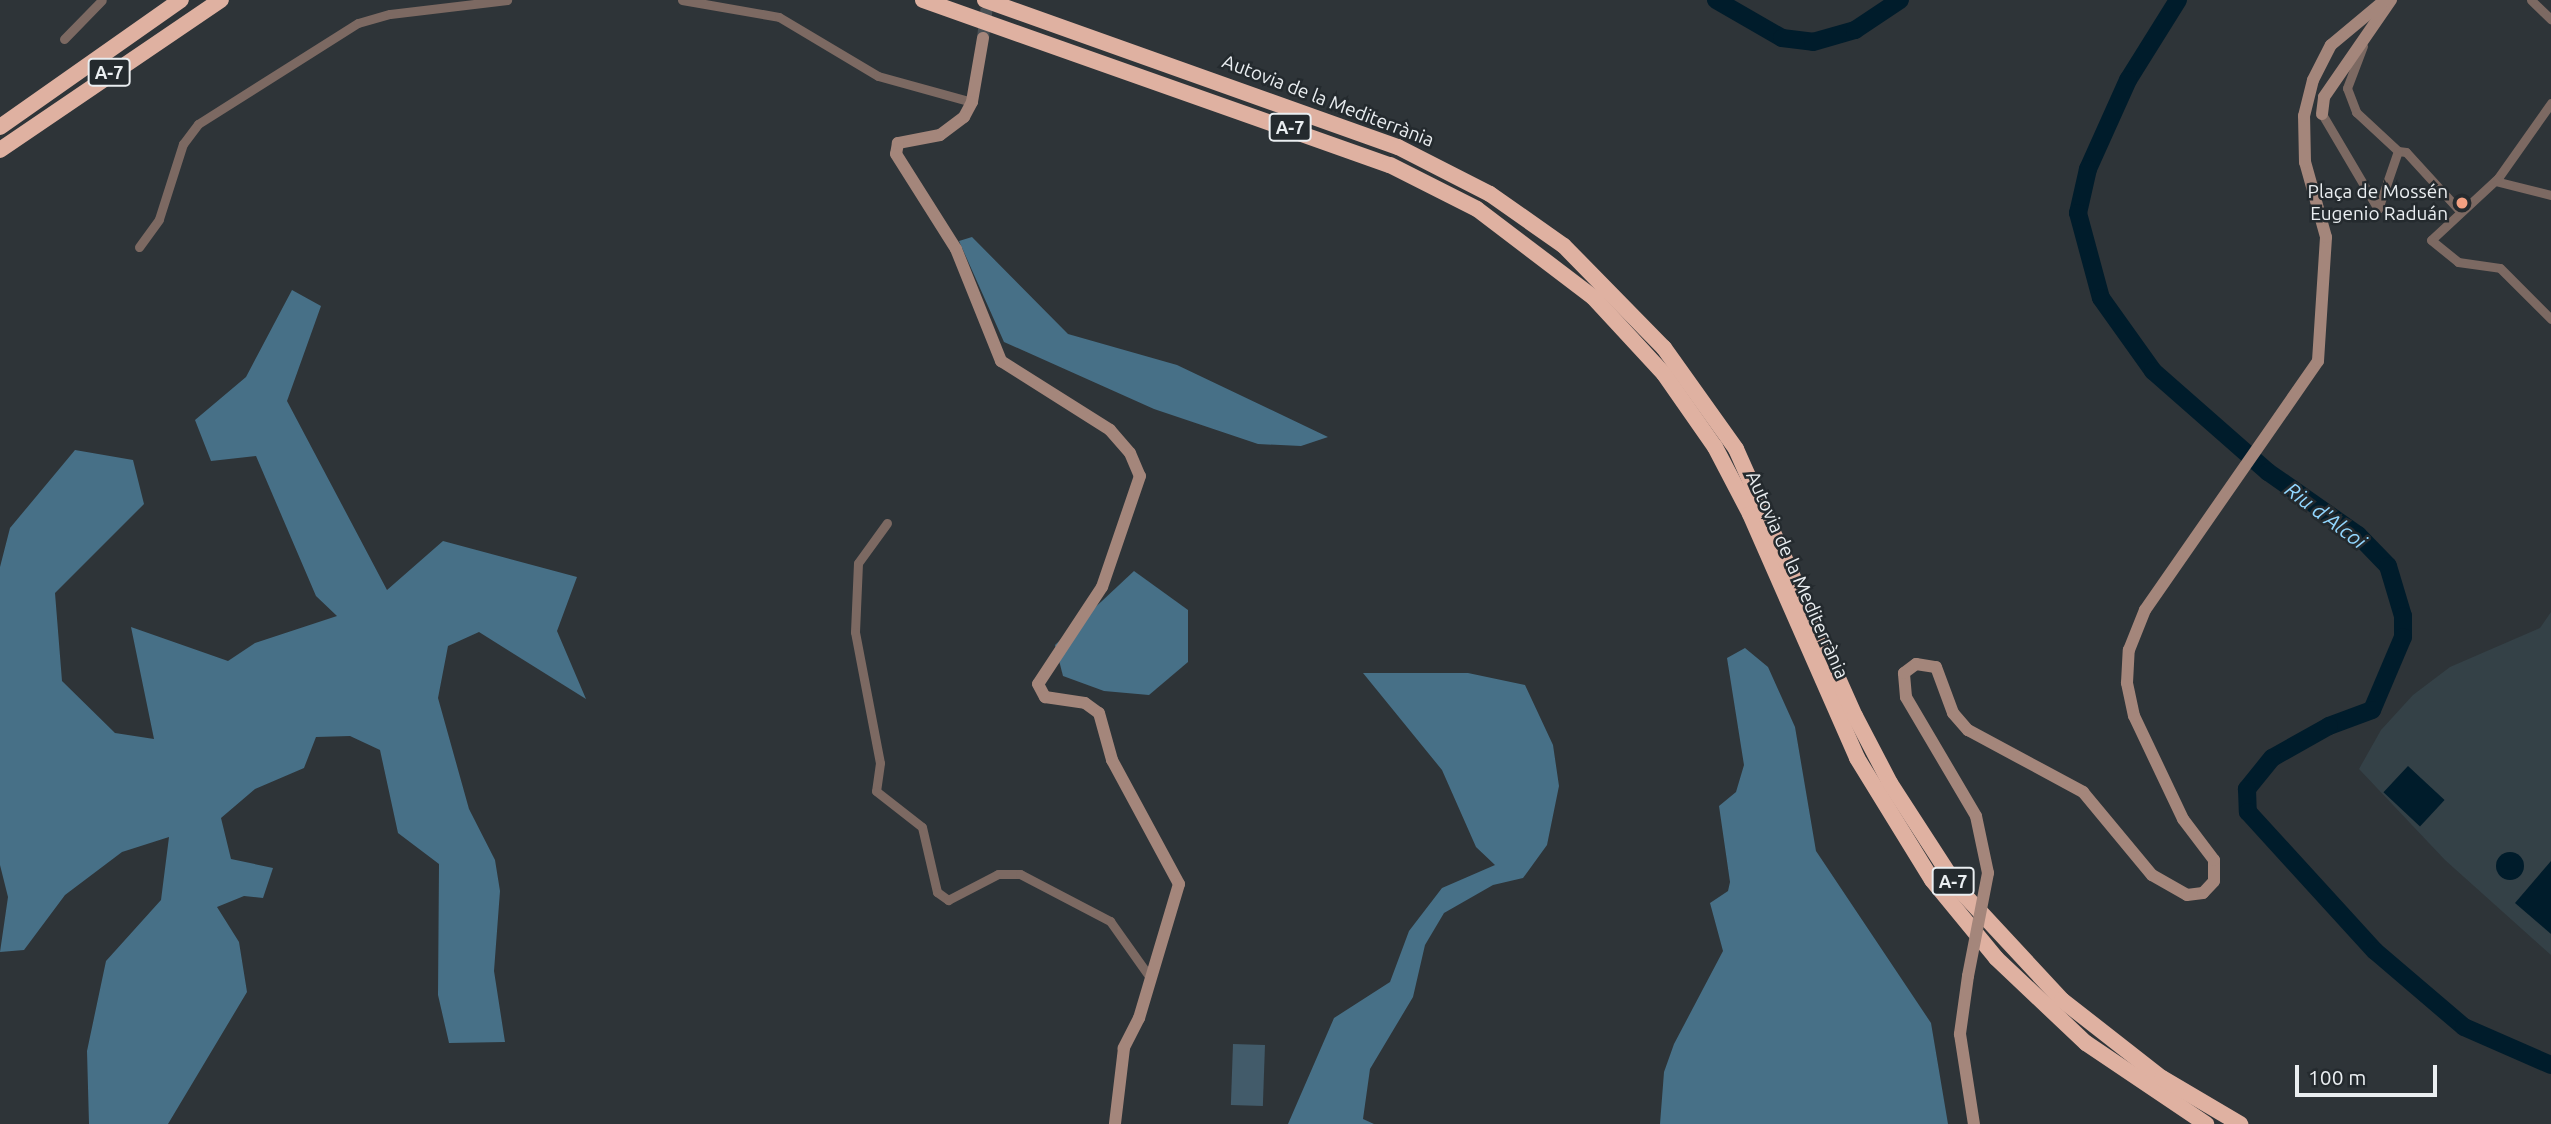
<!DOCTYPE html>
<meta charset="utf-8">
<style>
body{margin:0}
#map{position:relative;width:2551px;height:1124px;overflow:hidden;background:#2e3438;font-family:Ubuntu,sans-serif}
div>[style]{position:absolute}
.built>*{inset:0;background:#344147}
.green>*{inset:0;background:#425b6a;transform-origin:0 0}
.forest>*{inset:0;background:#477087}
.water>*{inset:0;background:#001c2b;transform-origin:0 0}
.round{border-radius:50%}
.river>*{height:18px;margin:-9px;padding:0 9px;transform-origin:9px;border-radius:9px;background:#001c2b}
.secondary-tunnel>*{height:12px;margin-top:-6px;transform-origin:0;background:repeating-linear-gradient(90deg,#4a5054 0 12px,transparent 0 18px)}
.street>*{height:9px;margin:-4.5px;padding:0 4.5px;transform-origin:4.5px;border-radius:4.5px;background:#7c6962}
.secondary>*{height:12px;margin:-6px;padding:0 6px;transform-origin:6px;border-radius:6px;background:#a4867b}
.highway>*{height:16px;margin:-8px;padding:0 8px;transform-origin:8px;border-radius:8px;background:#dfb1a1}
.secondary-bridge>*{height:12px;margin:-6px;padding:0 6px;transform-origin:6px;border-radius:6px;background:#a4867b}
.dots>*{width:19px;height:19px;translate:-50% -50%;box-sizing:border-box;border:4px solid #242a2e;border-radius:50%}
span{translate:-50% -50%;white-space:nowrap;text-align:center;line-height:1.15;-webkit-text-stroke:5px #242a2e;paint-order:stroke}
.shield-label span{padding:2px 5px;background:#242a2e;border:2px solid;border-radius:5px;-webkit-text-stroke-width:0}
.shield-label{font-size:18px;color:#eaeef1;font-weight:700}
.street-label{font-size:19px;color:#eaeef1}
.poi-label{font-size:19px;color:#eaeef1}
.right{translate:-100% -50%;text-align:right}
.water-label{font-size:21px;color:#92d7ff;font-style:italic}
.scale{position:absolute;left:2295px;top:1065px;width:142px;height:32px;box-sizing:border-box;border:4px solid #eaeef1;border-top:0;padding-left:9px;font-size:21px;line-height:24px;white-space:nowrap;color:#eaeef1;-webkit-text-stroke:5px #242a2e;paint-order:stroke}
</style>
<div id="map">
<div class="built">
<i style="clip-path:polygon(2551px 612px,2551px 955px,2445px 860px,2359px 769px,2381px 730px,2413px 695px,2450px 667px,2540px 628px)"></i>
</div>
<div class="green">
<i style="left:1233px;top:1044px;width:32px;height:61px;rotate:2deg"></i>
</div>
<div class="forest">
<i style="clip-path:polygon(972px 237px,1068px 334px,1177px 365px,1328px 437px,1301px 446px,1258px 444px,1154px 409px,1004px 342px,959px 241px)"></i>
<i style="clip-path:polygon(292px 290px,321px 306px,287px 401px,387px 590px,443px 541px,577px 577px,557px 631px,586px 699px,479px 632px,448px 646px,438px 698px,469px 809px,495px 860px,500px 891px,494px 971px,505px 1042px,449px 1043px,438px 995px,439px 864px,398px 833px,380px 750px,350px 736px,316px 737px,304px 768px,255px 789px,221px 818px,231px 859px,273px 868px,263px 898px,244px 896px,217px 907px,239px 942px,247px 992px,168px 1124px,89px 1124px,87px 1051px,106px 961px,161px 900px,169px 837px,122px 852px,65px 895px,24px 950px,0 952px,8px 897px,0 865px,0 567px,10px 528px,75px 450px,133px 460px,144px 504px,55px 593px,62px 681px,115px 733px,154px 739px,131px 627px,228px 661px,255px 643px,337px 616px,316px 596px,256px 456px,211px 461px,195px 420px,246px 377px)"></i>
<i style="clip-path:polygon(1134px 571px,1188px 610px,1188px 662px,1149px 695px,1104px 691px,1063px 676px,1055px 645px)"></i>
<i style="clip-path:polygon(1745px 648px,1768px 667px,1795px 727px,1816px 851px,1931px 1023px,1948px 1124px,1660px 1124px,1664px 1072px,1674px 1044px,1723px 951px,1710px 903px,1728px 891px,1730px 882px,1719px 806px,1736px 792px,1744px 765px,1727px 658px)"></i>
<i style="clip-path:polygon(1363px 673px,1468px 673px,1525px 685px,1553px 745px,1559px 786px,1547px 845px,1523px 878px,1493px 885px,1444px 913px,1425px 945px,1413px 997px,1370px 1069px,1363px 1119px,1374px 1124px,1288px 1124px,1334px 1018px,1390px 982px,1409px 931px,1442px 888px,1495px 865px,1476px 847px,1442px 770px)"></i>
</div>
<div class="water">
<i style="left:2408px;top:766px;width:50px;height:36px;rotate:43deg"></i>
<i class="round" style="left:2496px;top:852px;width:28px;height:28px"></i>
<i style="clip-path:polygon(2551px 861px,2551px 934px,2515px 903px)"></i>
</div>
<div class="river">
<i style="left:1716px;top:0;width:76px;rotate:29.9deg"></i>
<i style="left:1782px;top:38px;width:31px;rotate:7deg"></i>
<i style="left:1813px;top:42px;width:44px;rotate:-15.9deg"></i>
<i style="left:1855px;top:30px;width:54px;rotate:-33.7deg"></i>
<i style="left:2178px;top:0;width:94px;rotate:122deg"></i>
<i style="left:2128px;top:80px;width:98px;rotate:114.2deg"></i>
<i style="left:2088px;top:169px;width:45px;rotate:102.8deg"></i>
<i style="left:2078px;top:213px;width:88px;rotate:74.9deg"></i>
<i style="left:2101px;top:298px;width:90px;rotate:54.5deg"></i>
<i style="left:2153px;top:371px;width:153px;rotate:41.3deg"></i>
<i style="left:2268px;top:472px;width:110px;rotate:35deg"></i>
<i style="left:2358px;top:535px;width:43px;rotate:45.9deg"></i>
<i style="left:2388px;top:566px;width:52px;rotate:73.3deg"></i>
<i style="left:2403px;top:616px;width:21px;rotate:90deg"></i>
<i style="left:2403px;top:637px;width:79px;rotate:113deg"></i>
<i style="left:2372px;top:710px;width:46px;rotate:159.6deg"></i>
<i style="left:2329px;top:726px;width:65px;rotate:150.7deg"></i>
<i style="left:2272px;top:758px;width:40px;rotate:129deg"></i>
<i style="left:2247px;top:789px;width:23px;rotate:88deg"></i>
<i style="left:2248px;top:812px;width:188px;rotate:47.6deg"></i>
<i style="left:2375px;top:951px;width:117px;rotate:40.5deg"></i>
<i style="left:2464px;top:1027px;width:95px;rotate:23.6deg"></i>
</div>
<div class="secondary-tunnel">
<i style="left:983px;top:38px;width:38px;rotate:-83deg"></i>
</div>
<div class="street">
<i style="left:682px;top:0;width:98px;rotate:9.9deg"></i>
<i style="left:779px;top:17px;width:115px;rotate:30.8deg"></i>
<i style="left:878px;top:76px;width:98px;rotate:15.5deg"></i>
<i style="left:2531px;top:0;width:28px;rotate:44deg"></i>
<i style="left:64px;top:39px;width:54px;rotate:-45.7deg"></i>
<i style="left:2363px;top:46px;width:45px;rotate:110.9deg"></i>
<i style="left:2347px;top:88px;width:26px;rotate:69deg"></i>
<i style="left:2356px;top:112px;width:57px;rotate:42.9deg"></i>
<i style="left:2398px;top:151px;width:8px;rotate:7deg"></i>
<i style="left:2406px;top:152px;width:79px;rotate:47.6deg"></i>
<i style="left:2551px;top:103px;width:92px;rotate:125.2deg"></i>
<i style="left:2498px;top:178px;width:91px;rotate:137.2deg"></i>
<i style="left:2431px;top:240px;width:35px;rotate:39deg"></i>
<i style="left:2458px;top:262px;width:42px;rotate:8.1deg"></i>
<i style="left:2500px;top:268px;width:72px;rotate:45deg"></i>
<i style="left:2322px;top:114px;width:110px;rotate:59.5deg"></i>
<i style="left:2495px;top:181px;width:58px;rotate:14deg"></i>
<i style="left:2378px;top:209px;width:61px;rotate:-71deg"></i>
<i style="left:139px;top:247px;width:34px;rotate:-54deg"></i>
<i style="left:159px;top:219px;width:79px;rotate:-72.3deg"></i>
<i style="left:183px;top:144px;width:25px;rotate:-53deg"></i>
<i style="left:198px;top:124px;width:189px;rotate:-32.3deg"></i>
<i style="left:358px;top:23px;width:33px;rotate:-16deg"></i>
<i style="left:390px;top:14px;width:118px;rotate:-6.8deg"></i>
<i style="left:887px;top:523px;width:49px;rotate:125.9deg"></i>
<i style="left:858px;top:563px;width:69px;rotate:92.5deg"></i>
<i style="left:855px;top:632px;width:133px;rotate:79.2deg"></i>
<i style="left:880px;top:763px;width:28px;rotate:98deg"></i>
<i style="left:876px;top:791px;width:58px;rotate:38deg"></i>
<i style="left:922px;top:827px;width:67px;rotate:77deg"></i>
<i style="left:937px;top:892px;width:14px;rotate:36deg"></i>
<i style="left:948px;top:900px;width:56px;rotate:-27.5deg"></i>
<i style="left:998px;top:874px;width:22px"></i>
<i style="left:1020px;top:874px;width:102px;rotate:27.6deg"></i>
<i style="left:1110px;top:921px;width:71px;rotate:54.7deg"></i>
</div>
<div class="secondary">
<i style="left:983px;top:38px;width:65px;rotate:99.8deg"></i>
<i style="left:972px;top:102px;width:17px;rotate:118deg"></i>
<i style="left:964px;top:117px;width:30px;rotate:143deg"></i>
<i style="left:940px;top:135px;width:43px;rotate:169.2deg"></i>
<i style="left:898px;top:143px;width:11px;rotate:100deg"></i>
<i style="left:896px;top:154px;width:112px;rotate:57.7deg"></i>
<i style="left:956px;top:249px;width:121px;rotate:68.1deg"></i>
<i style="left:1001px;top:361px;width:129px;rotate:32.3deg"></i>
<i style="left:1110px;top:430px;width:30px;rotate:49deg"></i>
<i style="left:1130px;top:453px;width:25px;rotate:67deg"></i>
<i style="left:1140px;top:476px;width:117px;rotate:108.9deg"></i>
<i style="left:1102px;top:587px;width:116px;rotate:123.4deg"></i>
<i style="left:1038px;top:684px;width:15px;rotate:62deg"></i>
<i style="left:1045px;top:697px;width:40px;rotate:8.5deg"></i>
<i style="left:1085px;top:703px;width:17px;rotate:36deg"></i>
<i style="left:1099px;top:713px;width:49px;rotate:74.5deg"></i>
<i style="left:1112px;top:760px;width:141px;rotate:61.6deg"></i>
<i style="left:1179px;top:884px;width:140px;rotate:106.6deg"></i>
<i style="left:1139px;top:1018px;width:34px;rotate:117deg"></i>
<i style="left:1124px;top:1048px;width:77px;rotate:96.8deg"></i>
<i style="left:2322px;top:114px;width:17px;rotate:-83deg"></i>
<i style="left:2324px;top:97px;width:118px;rotate:-55.4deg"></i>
<i style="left:1988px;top:873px;width:58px;rotate:-101.9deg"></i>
<i style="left:1976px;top:816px;width:138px;rotate:-120.5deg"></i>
<i style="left:1906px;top:697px;width:24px;rotate:-95deg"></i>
<i style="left:1904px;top:673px;width:15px;rotate:-37deg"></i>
<i style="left:1916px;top:664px;width:20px;rotate:9deg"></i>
<i style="left:1936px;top:667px;width:49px;rotate:69.7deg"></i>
<i style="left:1953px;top:713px;width:23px;rotate:49deg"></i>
<i style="left:1968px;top:730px;width:131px;rotate:28.3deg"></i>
<i style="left:2083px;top:792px;width:108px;rotate:50.3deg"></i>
<i style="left:2152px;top:875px;width:40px;rotate:29.7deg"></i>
<i style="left:2187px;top:895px;width:16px;rotate:-7deg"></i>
<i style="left:2203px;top:893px;width:16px;rotate:-47deg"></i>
<i style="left:2214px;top:881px;width:21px;rotate:-90deg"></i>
<i style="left:2214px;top:860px;width:51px;rotate:-127.1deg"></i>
<i style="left:2183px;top:819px;width:114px;rotate:-115.4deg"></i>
<i style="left:2134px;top:716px;width:34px;rotate:-102deg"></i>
<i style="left:2127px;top:683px;width:33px;rotate:-87deg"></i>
<i style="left:2129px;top:650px;width:43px;rotate:-68.2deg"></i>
<i style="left:2145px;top:610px;width:303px;rotate:-55.2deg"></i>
<i style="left:2318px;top:361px;width:124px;rotate:-86.3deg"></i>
<i style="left:2326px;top:237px;width:78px;rotate:-105.6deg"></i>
<i style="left:2305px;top:162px;width:46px;rotate:-91.2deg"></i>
<i style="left:2304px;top:116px;width:37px;rotate:-76deg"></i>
<i style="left:2313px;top:80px;width:39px;rotate:-63deg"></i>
<i style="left:2331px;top:45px;width:70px;rotate:-39.8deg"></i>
<i style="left:1968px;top:976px;width:59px;rotate:97.9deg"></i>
<i style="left:1960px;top:1034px;width:91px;rotate:81.2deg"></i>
</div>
<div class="highway">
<i style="left:923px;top:0;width:495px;rotate:19.5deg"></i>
<i style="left:1390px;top:165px;width:97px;rotate:26.8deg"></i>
<i style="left:1477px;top:209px;width:146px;rotate:37.2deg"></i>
<i style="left:1593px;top:297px;width:105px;rotate:47.3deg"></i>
<i style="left:1664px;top:374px;width:89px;rotate:55.1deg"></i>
<i style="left:1715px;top:447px;width:76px;rotate:62.4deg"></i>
<i style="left:1750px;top:514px;width:266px;rotate:66.3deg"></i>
<i style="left:1857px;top:758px;width:143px;rotate:58.4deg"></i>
<i style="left:1932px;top:880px;width:101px;rotate:50.6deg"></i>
<i style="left:1996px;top:958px;width:124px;rotate:43.4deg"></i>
<i style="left:2086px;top:1043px;width:145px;rotate:34deg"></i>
<i style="left:985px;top:0;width:438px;rotate:19.6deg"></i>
<i style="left:1398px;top:147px;width:103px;rotate:27.1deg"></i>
<i style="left:1490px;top:194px;width:90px;rotate:35.1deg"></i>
<i style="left:1564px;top:246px;width:143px;rotate:45.6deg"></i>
<i style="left:1664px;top:348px;width:124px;rotate:54.5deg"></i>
<i style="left:1736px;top:449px;width:292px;rotate:66deg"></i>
<i style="left:1855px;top:716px;width:76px;rotate:62.4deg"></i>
<i style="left:1890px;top:783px;width:125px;rotate:57.1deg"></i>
<i style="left:1958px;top:888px;width:153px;rotate:47.1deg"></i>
<i style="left:2062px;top:1000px;width:127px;rotate:38deg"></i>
<i style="left:2162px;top:1078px;width:91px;rotate:30.5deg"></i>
<i style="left:0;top:127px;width:221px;rotate:-35.1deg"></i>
<i style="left:0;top:150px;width:267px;rotate:-34.2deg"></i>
</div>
<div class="secondary-bridge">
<i style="left:1968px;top:976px;width:105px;rotate:-79deg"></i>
</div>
<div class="dots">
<i style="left:2462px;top:203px;background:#f3a081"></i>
</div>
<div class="shield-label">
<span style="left:109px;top:72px">A-7</span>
<span style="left:1290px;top:127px">A-7</span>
<span style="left:1953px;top:881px">A-7</span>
</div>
<div class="street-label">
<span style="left:1328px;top:101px;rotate:21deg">Autovia de la Mediterrània</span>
<span style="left:1797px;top:575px;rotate:66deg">Autovia de la Mediterrània</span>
</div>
<div class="poi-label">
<span class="right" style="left:2448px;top:203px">Plaça de Mossén<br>Eugenio Raduán</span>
</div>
<div class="water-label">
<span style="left:2326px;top:515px;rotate:37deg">Riu d'Alcoi</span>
</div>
<div class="scale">100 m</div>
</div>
